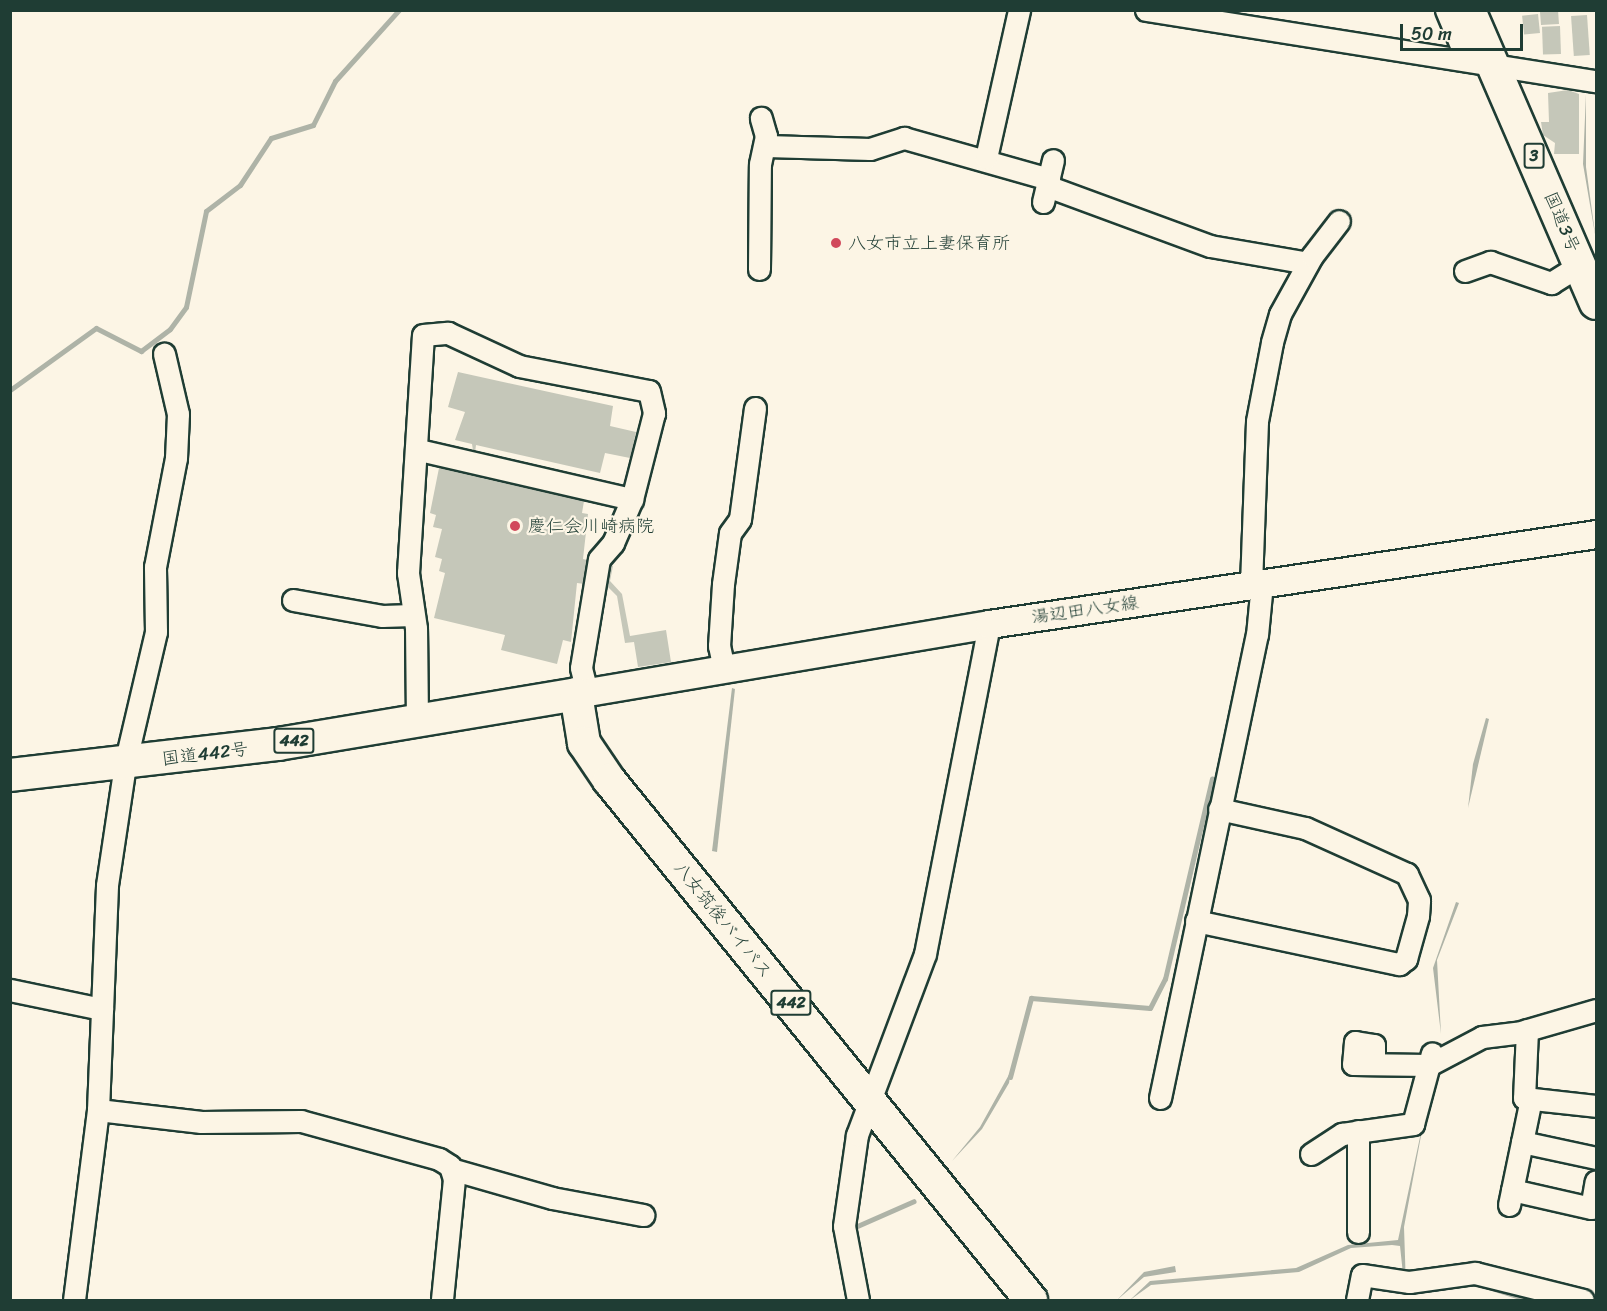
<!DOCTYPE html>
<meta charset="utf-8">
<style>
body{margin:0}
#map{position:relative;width:1607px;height:1311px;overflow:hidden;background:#fcf5e5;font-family:Sriracha,"Klee One",sans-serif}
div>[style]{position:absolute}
.water>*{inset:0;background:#aeb3a7}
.stream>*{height:5px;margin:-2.5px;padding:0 2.5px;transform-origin:2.5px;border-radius:2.5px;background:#aeb3a7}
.building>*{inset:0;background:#c5c7b9;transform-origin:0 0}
.roads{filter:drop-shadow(2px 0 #1f3d34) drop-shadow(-2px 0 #1f3d34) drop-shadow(0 2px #1f3d34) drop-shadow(0 -2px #1f3d34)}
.minor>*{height:21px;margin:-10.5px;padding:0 10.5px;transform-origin:10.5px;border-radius:10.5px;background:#fcf5e5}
.major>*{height:27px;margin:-13.5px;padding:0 13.5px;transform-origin:13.5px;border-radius:13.5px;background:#fcf5e5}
.highway>*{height:32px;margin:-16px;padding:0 16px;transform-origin:16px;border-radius:16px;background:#fcf5e5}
.dots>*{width:16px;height:16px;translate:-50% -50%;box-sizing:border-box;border:3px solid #fcf5e5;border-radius:50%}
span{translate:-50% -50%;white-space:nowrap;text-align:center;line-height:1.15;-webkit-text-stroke:4.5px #fcf5e5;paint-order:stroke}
.shield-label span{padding:2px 4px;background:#fcf5e5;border:2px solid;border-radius:4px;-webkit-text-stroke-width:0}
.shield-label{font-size:16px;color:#1f3d34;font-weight:700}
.street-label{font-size:18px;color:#1f3d34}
.poi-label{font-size:18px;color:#1f3d34}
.left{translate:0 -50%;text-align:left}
.frame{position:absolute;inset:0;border:12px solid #1f3d34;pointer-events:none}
.scale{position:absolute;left:1400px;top:24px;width:123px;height:27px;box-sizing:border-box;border:3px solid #1f3d34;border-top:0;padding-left:8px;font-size:18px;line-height:21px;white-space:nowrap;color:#1f3d34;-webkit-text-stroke:4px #fcf5e5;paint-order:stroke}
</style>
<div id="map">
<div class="water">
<i style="clip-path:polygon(1586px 94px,1586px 167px,1596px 240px,1583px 164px)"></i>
<i style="clip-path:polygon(732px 688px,735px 689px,717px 852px,712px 851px)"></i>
<i style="clip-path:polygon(1486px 718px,1489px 719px,1468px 808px,1473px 764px)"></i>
<i style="clip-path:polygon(1456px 902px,1459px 903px,1437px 960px,1441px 1034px,1433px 968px)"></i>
<i style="clip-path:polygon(1011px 1071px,1009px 1083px,982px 1129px,952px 1161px,980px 1127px)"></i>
<i style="clip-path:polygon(1426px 1109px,1404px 1227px,1406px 1287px,1478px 1281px,1542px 1300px,1520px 1300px,1476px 1286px,1405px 1293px,1400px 1246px,1392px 1245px,1351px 1248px,1299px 1272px,1151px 1285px,1130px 1300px,1150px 1281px,1296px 1268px,1348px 1245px,1398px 1240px)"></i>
<i style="clip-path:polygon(1175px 1266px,1176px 1272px,1144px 1277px,1117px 1300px,1144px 1272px)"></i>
</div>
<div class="stream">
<i style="left:10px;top:390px;width:106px;rotate:-35.8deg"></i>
<i style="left:96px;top:328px;width:51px;rotate:27.1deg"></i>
<i style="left:141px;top:351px;width:36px;rotate:-37deg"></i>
<i style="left:170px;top:329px;width:27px;rotate:-54deg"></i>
<i style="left:186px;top:307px;width:98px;rotate:-78.2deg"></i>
<i style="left:206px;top:211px;width:43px;rotate:-37.4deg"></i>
<i style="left:240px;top:185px;width:56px;rotate:-56.6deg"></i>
<i style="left:271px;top:138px;width:44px;rotate:-17.2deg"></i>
<i style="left:313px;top:125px;width:49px;rotate:-63.4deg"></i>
<i style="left:335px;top:81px;width:96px;rotate:-48deg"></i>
<i style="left:1010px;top:1077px;width:82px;rotate:-75.1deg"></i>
<i style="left:1031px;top:998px;width:119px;rotate:4.8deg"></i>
<i style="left:1150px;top:1008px;width:33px;rotate:-63deg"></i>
<i style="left:1165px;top:979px;width:206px;rotate:-76.8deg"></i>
<i style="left:855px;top:1227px;width:64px;rotate:-23.8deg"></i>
</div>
<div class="building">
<i style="clip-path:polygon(1509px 10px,1558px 10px,1559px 24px,1541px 25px,1540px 12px)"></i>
<i style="left:1538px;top:14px;width:19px;height:16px;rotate:84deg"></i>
<i style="left:1587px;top:15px;width:40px;height:16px;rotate:86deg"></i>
<i style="left:1560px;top:26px;width:28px;height:18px;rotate:88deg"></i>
<i style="clip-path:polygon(1568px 90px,1579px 94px,1579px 154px,1554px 154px,1555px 143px,1543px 135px,1541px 122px,1549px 122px,1548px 93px)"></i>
<i style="clip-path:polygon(458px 372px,613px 406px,610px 426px,636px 432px,630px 458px,605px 453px,600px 473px,476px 445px,475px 453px,481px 478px,584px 501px,582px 513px,588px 514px,583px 559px,613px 566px,610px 581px,622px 594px,630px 636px,666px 630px,671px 662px,638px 667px,634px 642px,625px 643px,617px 596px,608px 587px,577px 583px,571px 642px,563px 640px,557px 664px,501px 650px,505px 635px,434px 618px,445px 573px,439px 571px,442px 559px,435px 557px,442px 529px,433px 527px,436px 515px,430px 513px,439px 468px,477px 477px,472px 444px,455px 440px,465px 412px,448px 407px)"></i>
</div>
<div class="roads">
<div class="minor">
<i style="left:1146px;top:10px;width:456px;rotate:9deg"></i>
<i style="left:1446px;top:10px;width:54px;rotate:67.2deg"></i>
<i style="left:766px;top:146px;width:104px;rotate:1.7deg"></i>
<i style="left:870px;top:149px;width:36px;rotate:-18deg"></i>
<i style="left:904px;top:138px;width:151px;rotate:15.8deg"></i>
<i style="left:986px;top:158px;width:152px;rotate:-77.4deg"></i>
<i style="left:1047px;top:186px;width:174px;rotate:20.2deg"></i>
<i style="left:1210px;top:246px;width:99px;rotate:9.8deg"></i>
<i style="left:1043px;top:202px;width:43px;rotate:-76.6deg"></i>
<i style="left:759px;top:269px;width:105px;rotate:-89.5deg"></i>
<i style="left:760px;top:164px;width:29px;rotate:-78deg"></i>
<i style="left:766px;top:136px;width:19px;rotate:-106deg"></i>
<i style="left:1465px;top:271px;width:27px;rotate:-20deg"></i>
<i style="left:1490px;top:262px;width:65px;rotate:19deg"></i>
<i style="left:1551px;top:283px;width:34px;rotate:-32deg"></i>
<i style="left:419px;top:450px;width:219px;rotate:13deg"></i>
<i style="left:1251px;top:585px;width:164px;rotate:-87.9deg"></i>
<i style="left:1257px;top:421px;width:80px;rotate:-79.2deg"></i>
<i style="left:1272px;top:342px;width:29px;rotate:-74deg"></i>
<i style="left:1280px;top:314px;width:66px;rotate:-61.1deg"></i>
<i style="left:1312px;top:256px;width:44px;rotate:-52.4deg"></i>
<i style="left:293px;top:600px;width:90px;rotate:10.2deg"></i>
<i style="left:382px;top:616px;width:31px;rotate:-2deg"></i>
<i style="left:724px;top:669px;width:24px;rotate:-102deg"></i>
<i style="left:719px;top:646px;width:62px;rotate:-86.3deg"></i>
<i style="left:723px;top:584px;width:51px;rotate:-82.2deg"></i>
<i style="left:730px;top:533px;width:17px;rotate:-54deg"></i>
<i style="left:740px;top:519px;width:112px;rotate:-82.3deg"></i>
<i style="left:417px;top:721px;width:93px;rotate:-90.6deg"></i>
<i style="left:416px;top:628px;width:56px;rotate:-98.3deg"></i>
<i style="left:408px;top:573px;width:238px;rotate:-86.4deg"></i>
<i style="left:423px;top:335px;width:25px;rotate:-5deg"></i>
<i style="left:448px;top:333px;width:78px;rotate:24.9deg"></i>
<i style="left:519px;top:366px;width:132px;rotate:10.9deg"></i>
<i style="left:649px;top:391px;width:23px;rotate:77deg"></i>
<i style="left:654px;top:413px;width:89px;rotate:104.3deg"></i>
<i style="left:632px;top:499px;width:48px;rotate:113.4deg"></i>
<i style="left:613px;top:543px;width:21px;rotate:131deg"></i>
<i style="left:599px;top:559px;width:110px;rotate:99.4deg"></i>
<i style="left:581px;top:668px;width:25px;rotate:76deg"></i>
<i style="left:1196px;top:921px;width:208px;rotate:12deg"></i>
<i style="left:1399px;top:964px;width:9px;rotate:-36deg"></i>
<i style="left:1406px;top:959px;width:45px;rotate:-74.4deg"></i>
<i style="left:1418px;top:916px;width:16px;rotate:-86deg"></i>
<i style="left:1419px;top:900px;width:29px;rotate:-115deg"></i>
<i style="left:1407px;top:874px;width:112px;rotate:-155.7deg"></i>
<i style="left:1305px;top:828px;width:88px;rotate:-167.5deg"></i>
<i style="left:10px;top:990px;width:94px;rotate:11.7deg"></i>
<i style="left:1527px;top:1030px;width:68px;rotate:92.5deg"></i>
<i style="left:1524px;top:1098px;width:72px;rotate:6.3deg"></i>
<i style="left:1374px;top:1064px;width:19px;rotate:-90deg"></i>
<i style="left:1374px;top:1045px;width:19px;rotate:-171deg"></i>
<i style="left:1355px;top:1042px;width:22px;rotate:95deg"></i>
<i style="left:1353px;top:1064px;width:76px;rotate:0.8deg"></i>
<i style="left:1429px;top:1065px;width:60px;rotate:-27.8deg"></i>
<i style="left:1482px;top:1037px;width:35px;rotate:-7deg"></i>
<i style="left:1517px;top:1033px;width:82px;rotate:-16.2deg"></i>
<i style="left:1160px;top:1098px;width:473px;rotate:-78.2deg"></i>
<i style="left:1257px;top:635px;width:52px;rotate:-84.5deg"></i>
<i style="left:98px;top:1110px;width:104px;rotate:6.6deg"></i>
<i style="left:201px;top:1122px;width:100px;rotate:-0.6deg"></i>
<i style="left:301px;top:1121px;width:143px;rotate:15.4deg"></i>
<i style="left:439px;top:1159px;width:13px;rotate:32deg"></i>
<i style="left:450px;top:1166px;width:14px;rotate:73deg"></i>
<i style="left:454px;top:1179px;width:122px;rotate:95.7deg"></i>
<i style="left:1522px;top:1142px;width:76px;rotate:12.2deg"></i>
<i style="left:1311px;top:1154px;width:37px;rotate:-33deg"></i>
<i style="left:1342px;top:1134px;width:72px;rotate:-8deg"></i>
<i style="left:1413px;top:1124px;width:73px;rotate:-75deg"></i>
<i style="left:451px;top:1169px;width:105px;rotate:16deg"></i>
<i style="left:552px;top:1198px;width:93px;rotate:10.6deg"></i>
<i style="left:1512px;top:1190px;width:81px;rotate:12.8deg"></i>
<i style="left:1591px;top:1208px;width:27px;rotate:-80deg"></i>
<i style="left:1509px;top:1205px;width:108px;rotate:-78.3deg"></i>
<i style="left:1358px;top:1232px;width:101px;rotate:-90deg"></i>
<i style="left:74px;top:1300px;width:192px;rotate:-82.8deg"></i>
<i style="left:98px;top:1110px;width:225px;rotate:-87.7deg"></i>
<i style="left:107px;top:885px;width:122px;rotate:-81.5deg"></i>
<i style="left:125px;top:764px;width:136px;rotate:-76.8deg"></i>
<i style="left:156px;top:632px;width:65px;rotate:-90.9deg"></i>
<i style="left:155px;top:567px;width:111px;rotate:-79.1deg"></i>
<i style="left:176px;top:458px;width:44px;rotate:-87.4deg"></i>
<i style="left:178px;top:414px;width:62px;rotate:-103.1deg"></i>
<i style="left:858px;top:1300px;width:75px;rotate:-100.7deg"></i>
<i style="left:844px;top:1226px;width:92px;rotate:-81.9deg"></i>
<i style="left:857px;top:1135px;width:193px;rotate:-69.4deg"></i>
<i style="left:925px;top:954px;width:336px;rotate:-79deg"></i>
<i style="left:1357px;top:1300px;width:25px;rotate:-79deg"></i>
<i style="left:1362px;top:1275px;width:48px;rotate:8.5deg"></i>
<i style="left:1409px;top:1282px;width:67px;rotate:-7.8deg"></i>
<i style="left:1475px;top:1273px;width:111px;rotate:14deg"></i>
</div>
<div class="major">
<i style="left:576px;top:694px;width:419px;rotate:-9.6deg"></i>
<i style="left:989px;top:624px;width:614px;rotate:-8.43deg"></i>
</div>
<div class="highway">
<i style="left:1469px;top:10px;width:319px;rotate:66.6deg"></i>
<i style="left:10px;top:775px;width:270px;rotate:-6.6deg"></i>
<i style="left:278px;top:744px;width:302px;rotate:-9.5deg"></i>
<i style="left:576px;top:694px;width:50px;rotate:80.7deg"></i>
<i style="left:584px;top:743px;width:45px;rotate:56deg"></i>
<i style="left:609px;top:780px;width:670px;rotate:50.94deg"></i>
</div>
</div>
<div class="dots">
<i style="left:836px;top:243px;background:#d1495b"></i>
<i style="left:515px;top:526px;background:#d1495b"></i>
</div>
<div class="shield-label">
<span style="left:1534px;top:156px">3</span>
<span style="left:294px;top:741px">442</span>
<span style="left:791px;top:1003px">442</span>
</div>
<div class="street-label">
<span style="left:1562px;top:222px;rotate:67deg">国道3号</span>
<span style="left:1085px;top:610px;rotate:-8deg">湯辺田八女線</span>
<span style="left:205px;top:754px;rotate:-7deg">国道442号</span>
<span style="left:723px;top:920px;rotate:51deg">八女筑後バイパス</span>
</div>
<div class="poi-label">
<span class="left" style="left:848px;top:243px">八女市立上妻保育所</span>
<span class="left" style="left:528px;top:526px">慶仁会川崎病院</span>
</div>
<div class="frame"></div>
<div class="scale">50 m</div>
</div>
